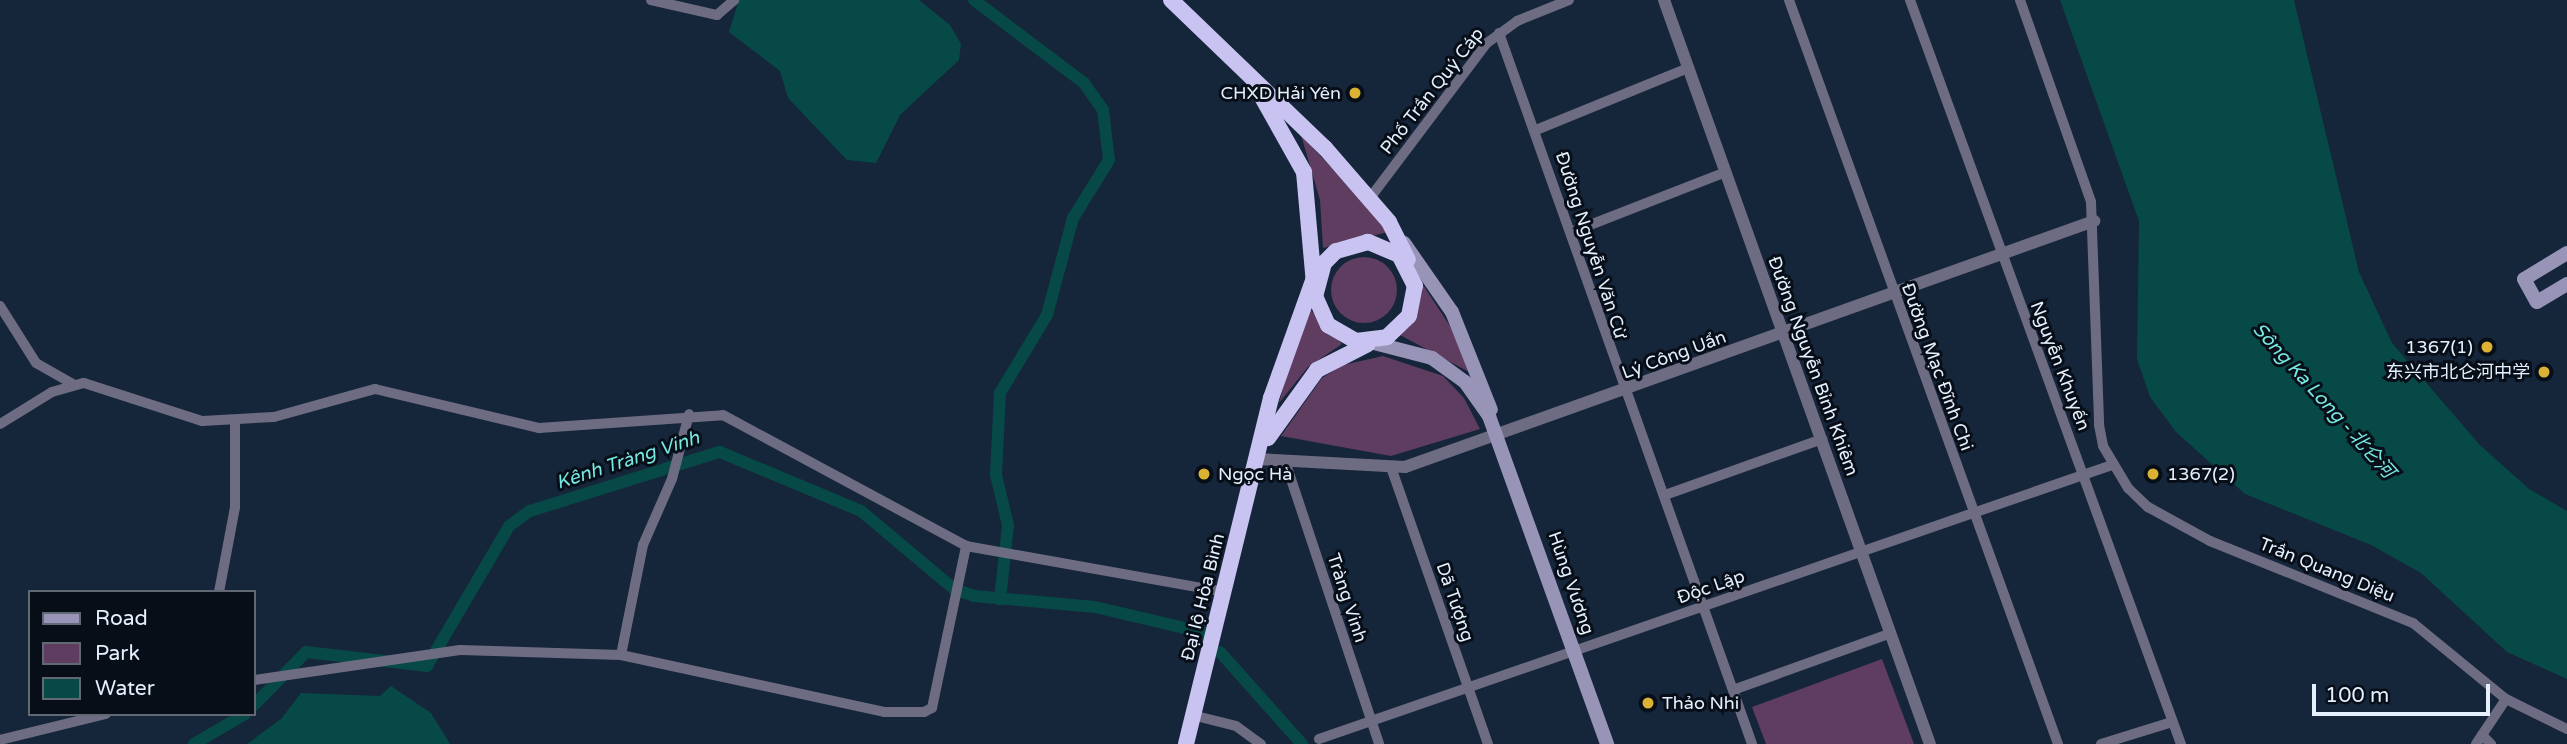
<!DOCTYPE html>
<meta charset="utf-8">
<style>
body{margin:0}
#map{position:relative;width:2567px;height:744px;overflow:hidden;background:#15253a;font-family:"Varela Round","Noto Sans SC",sans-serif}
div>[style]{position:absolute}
.green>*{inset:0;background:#5e3d61}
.round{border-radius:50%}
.water>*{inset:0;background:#074946}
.canal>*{height:12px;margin:-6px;padding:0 6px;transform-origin:6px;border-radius:6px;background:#074946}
.minor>*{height:10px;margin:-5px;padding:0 5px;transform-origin:5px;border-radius:5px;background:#6e6c82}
.tertiary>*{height:12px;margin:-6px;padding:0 6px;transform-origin:6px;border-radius:6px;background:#6e6c82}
.secondary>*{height:14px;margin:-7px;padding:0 7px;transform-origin:7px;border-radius:7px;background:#9894b8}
.trunk>*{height:16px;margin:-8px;padding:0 8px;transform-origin:8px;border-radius:8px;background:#c8c3f0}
.dots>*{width:19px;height:19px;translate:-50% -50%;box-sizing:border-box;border:4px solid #070e17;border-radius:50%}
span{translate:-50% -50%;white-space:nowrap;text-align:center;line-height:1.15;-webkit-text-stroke:6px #070e17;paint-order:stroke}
.street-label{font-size:18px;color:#e5f0fe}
.poi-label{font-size:18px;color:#e5f0fe}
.right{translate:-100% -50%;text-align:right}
.left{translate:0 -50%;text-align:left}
.water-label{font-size:19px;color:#75e9e2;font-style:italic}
.legend{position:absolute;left:28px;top:590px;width:228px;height:126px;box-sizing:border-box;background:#070e17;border:2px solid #606873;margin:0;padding:9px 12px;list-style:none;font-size:21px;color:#e5f0fe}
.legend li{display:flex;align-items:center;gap:14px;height:35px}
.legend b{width:35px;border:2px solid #606873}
.scale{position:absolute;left:2312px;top:684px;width:178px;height:32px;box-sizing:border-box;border:4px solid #e5f0fe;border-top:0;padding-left:9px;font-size:21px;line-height:24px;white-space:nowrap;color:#e5f0fe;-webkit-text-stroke:5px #070e17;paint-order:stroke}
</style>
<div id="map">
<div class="green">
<i style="clip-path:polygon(1301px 135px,1375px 215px,1388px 232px,1323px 248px,1320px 200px)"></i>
<i class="round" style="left:1331px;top:257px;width:66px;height:66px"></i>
<i style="clip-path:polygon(1423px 285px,1450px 326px,1471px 373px,1400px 335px)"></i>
<i style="clip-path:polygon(1306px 305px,1342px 344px,1308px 367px,1279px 403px)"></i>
<i style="clip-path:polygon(1383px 356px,1443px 376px,1464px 398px,1480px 429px,1391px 456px,1281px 436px,1322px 378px,1343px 365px)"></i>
<i style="clip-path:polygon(1882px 659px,1914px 744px,1766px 744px,1752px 707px)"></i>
</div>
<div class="water">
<i style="clip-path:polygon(739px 0,919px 0,950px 25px,961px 44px,959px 60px,900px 115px,876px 163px,847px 160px,788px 98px,780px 71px,729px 32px)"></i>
<i style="clip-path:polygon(2060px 0,2294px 0,2359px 272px,2392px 343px,2479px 444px,2529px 489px,2567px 511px,2567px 679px,2507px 652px,2421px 573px,2371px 545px,2245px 494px,2176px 432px,2150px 397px,2137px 359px,2139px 221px)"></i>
<i style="clip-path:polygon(391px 686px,431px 713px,450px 744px,247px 744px,281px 719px,301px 693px,380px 696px)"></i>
</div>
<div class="canal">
<i style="left:974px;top:0;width:138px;rotate:37deg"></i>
<i style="left:1084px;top:83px;width:33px;rotate:55deg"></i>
<i style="left:1103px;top:110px;width:50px;rotate:83.2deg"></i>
<i style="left:1109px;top:160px;width:68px;rotate:121.8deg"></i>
<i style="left:1073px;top:218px;width:100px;rotate:105deg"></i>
<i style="left:1047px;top:315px;width:91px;rotate:121.1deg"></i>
<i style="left:1000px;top:393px;width:82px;rotate:92.8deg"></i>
<i style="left:996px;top:475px;width:51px;rotate:76.5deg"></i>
<i style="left:1008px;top:525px;width:75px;rotate:96.1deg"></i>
<i style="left:1220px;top:652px;width:123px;rotate:48.3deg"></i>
<i style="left:254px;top:705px;width:74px;rotate:-45.5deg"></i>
<i style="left:306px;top:652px;width:122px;rotate:6.6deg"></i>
<i style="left:427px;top:666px;width:162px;rotate:-59.6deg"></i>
<i style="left:509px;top:526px;width:26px;rotate:-36deg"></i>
<i style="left:530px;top:511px;width:199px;rotate:-17.3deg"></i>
<i style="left:720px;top:452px;width:153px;rotate:22.7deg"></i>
<i style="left:861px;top:511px;width:121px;rotate:40deg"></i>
<i style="left:954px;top:589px;width:21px;rotate:19deg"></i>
<i style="left:974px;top:596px;width:121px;rotate:5.2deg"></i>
<i style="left:1095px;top:607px;width:110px;rotate:13.2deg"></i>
<i style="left:194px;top:744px;width:59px;rotate:-30.5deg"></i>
</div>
<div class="minor">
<i style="left:651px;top:0;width:68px;rotate:12.8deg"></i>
<i style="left:717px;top:15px;width:23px;rotate:-41deg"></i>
<i style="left:1789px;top:0;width:791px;rotate:70.12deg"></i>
<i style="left:1910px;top:0;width:792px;rotate:69.99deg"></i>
<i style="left:2020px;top:0;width:214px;rotate:70.6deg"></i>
<i style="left:2091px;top:202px;width:223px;rotate:87.9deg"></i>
<i style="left:2099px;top:425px;width:21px;rotate:79deg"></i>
<i style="left:2103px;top:446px;width:49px;rotate:59.2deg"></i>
<i style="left:2128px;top:488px;width:28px;rotate:44deg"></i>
<i style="left:2148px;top:507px;width:71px;rotate:28.7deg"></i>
<i style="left:2210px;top:541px;width:219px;rotate:22deg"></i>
<i style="left:2413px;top:623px;width:120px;rotate:39.3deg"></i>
<i style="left:2506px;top:699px;width:68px;rotate:26.2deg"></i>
<i style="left:1499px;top:33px;width:755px;rotate:70.41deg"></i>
<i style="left:1536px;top:130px;width:164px;rotate:-22.2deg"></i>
<i style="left:1370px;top:198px;width:194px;rotate:-53deg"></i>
<i style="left:1487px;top:43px;width:37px;rotate:-36deg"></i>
<i style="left:1517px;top:21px;width:56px;rotate:-22deg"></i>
<i style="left:1572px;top:232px;width:162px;rotate:-21.3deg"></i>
<i style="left:0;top:306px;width:67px;rotate:57.7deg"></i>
<i style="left:36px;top:363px;width:43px;rotate:29.6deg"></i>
<i style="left:0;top:424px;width:61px;rotate:-31.6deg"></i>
<i style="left:52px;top:392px;width:33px;rotate:-16deg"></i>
<i style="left:84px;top:383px;width:124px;rotate:17.9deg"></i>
<i style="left:202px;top:421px;width:72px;rotate:-3.2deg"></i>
<i style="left:274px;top:417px;width:105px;rotate:-15.5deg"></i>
<i style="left:375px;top:389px;width:169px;rotate:13.4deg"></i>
<i style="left:539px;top:428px;width:184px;rotate:-4deg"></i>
<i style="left:723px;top:415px;width:276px;rotate:28.3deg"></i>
<i style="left:966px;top:546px;width:262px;rotate:10.1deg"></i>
<i style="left:1285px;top:461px;width:298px;rotate:71.6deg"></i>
<i style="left:1392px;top:470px;width:290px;rotate:70.7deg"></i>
<i style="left:1665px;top:495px;width:167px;rotate:-19.6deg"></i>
<i style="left:219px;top:592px;width:86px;rotate:-79.3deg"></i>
<i style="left:235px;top:507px;width:86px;rotate:-90deg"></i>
<i style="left:621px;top:655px;width:112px;rotate:-78.7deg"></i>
<i style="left:643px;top:545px;width:72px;rotate:-66.3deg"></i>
<i style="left:672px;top:479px;width:67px;rotate:-75.3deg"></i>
<i style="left:254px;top:680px;width:208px;rotate:-8.3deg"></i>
<i style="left:460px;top:650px;width:161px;rotate:1.8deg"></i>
<i style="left:621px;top:655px;width:269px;rotate:12.2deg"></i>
<i style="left:884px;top:712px;width:40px"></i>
<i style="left:924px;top:712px;width:9px;rotate:-27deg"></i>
<i style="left:932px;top:708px;width:166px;rotate:-78.1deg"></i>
<i style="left:1733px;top:690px;width:168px;rotate:-19.8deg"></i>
<i style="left:1192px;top:715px;width:45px;rotate:14deg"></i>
<i style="left:1236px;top:726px;width:31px;rotate:36deg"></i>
<i style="left:2482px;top:735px;width:13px;rotate:45deg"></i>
<i style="left:1319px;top:739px;width:839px;rotate:-19.06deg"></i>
<i style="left:0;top:740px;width:109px;rotate:-13.8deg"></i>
<i style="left:2101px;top:744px;width:74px;rotate:-17.2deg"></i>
<i style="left:2476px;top:744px;width:54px;rotate:-56.3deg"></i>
</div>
<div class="tertiary">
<i style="left:1664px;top:0;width:790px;rotate:70.33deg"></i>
<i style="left:1257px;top:459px;width:148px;rotate:3.1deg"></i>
<i style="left:1405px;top:467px;width:732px;rotate:-19.65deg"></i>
</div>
<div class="secondary">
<i style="left:1404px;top:243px;width:84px;rotate:55.2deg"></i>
<i style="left:1452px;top:312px;width:105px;rotate:68.3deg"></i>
<i style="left:2567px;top:253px;width:50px;rotate:148.8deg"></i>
<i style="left:2524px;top:279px;width:26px;rotate:61deg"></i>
<i style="left:2537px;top:302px;width:35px;rotate:-31deg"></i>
<i style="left:1374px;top:343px;width:60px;rotate:14.5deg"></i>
<i style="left:1432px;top:358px;width:41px;rotate:36deg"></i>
<i style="left:1465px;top:382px;width:42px;rotate:54.8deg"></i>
<i style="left:1489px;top:416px;width:349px;rotate:70.2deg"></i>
</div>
<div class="trunk">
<i style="left:1171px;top:0;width:214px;rotate:43.9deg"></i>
<i style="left:1325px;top:148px;width:98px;rotate:49.1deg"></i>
<i style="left:1389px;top:222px;width:42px;rotate:63.4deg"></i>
<i style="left:1258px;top:90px;width:94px;rotate:60.7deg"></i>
<i style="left:1304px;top:172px;width:124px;rotate:84.9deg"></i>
<i style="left:1315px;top:296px;width:32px;rotate:66deg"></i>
<i style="left:1328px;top:325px;width:32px;rotate:30deg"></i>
<i style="left:1356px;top:341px;width:31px;rotate:-7deg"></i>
<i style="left:1387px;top:337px;width:30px;rotate:-44deg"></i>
<i style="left:1409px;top:316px;width:31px;rotate:-79deg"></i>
<i style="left:1415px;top:286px;width:35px;rotate:-117deg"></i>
<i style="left:1399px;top:255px;width:34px;rotate:-157deg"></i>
<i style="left:1368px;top:242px;width:33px;rotate:164deg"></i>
<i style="left:1336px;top:251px;width:17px;rotate:135deg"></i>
<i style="left:1324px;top:263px;width:34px;rotate:105deg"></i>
<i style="left:1268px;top:438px;width:84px;rotate:-54.2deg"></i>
<i style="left:1317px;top:370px;width:57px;rotate:-27deg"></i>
<i style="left:1186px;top:744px;width:356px;rotate:-76.2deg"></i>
<i style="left:1271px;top:398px;width:127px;rotate:-70.3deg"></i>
</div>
<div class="dots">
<i style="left:1355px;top:93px;background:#dbb233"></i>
<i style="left:2487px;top:347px;background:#dbb233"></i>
<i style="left:2544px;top:372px;background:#dbb233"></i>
<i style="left:1204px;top:474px;background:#dbb233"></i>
<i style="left:2153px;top:474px;background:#dbb233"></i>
<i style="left:1648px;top:703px;background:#dbb233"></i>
</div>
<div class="street-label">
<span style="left:1432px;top:91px;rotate:-52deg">Phố Trần Quý Cáp</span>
<span style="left:1591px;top:245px;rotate:72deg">Đường Nguyễn Văn Cừ</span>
<span style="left:1674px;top:355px;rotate:-20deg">Lý Công Uẩn</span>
<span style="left:1813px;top:366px;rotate:70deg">Đường Nguyễn Bỉnh Khiêm</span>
<span style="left:2060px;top:366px;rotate:69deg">Nguyễn Khuyến</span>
<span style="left:1937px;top:367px;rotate:70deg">Đường Mạc Đĩnh Chi</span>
<span style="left:2327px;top:570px;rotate:22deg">Trần Quang Diệu</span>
<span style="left:1571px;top:583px;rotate:71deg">Hùng Vương</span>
<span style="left:1711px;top:587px;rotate:-19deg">Độc Lập</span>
<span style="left:1203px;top:597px;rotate:-76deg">Đại lộ Hòa Bình</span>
<span style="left:1347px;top:598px;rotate:72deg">Tràng Vinh</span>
<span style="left:1455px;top:602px;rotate:71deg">Dã Tượng</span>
</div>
<div class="poi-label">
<span class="right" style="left:1341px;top:93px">CHXD Hải Yên</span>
<span class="right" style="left:2473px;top:347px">1367(1)</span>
<span class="right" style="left:2530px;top:372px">东兴市北仑河中学</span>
<span class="left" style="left:1218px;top:474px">Ngọc Hà</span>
<span class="left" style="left:2167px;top:474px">1367(2)</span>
<span class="left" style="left:1662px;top:703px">Thảo Nhi</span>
</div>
<div class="water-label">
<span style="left:2323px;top:401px;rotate:48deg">Sông Ka Long - 北仑河</span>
<span style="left:628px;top:461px;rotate:-18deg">Kênh Tràng Vinh</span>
</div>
<ul class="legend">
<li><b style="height:9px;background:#9894b8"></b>Road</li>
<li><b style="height:19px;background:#5e3d61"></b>Park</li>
<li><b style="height:19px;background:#074946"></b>Water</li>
</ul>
<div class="scale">100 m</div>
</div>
